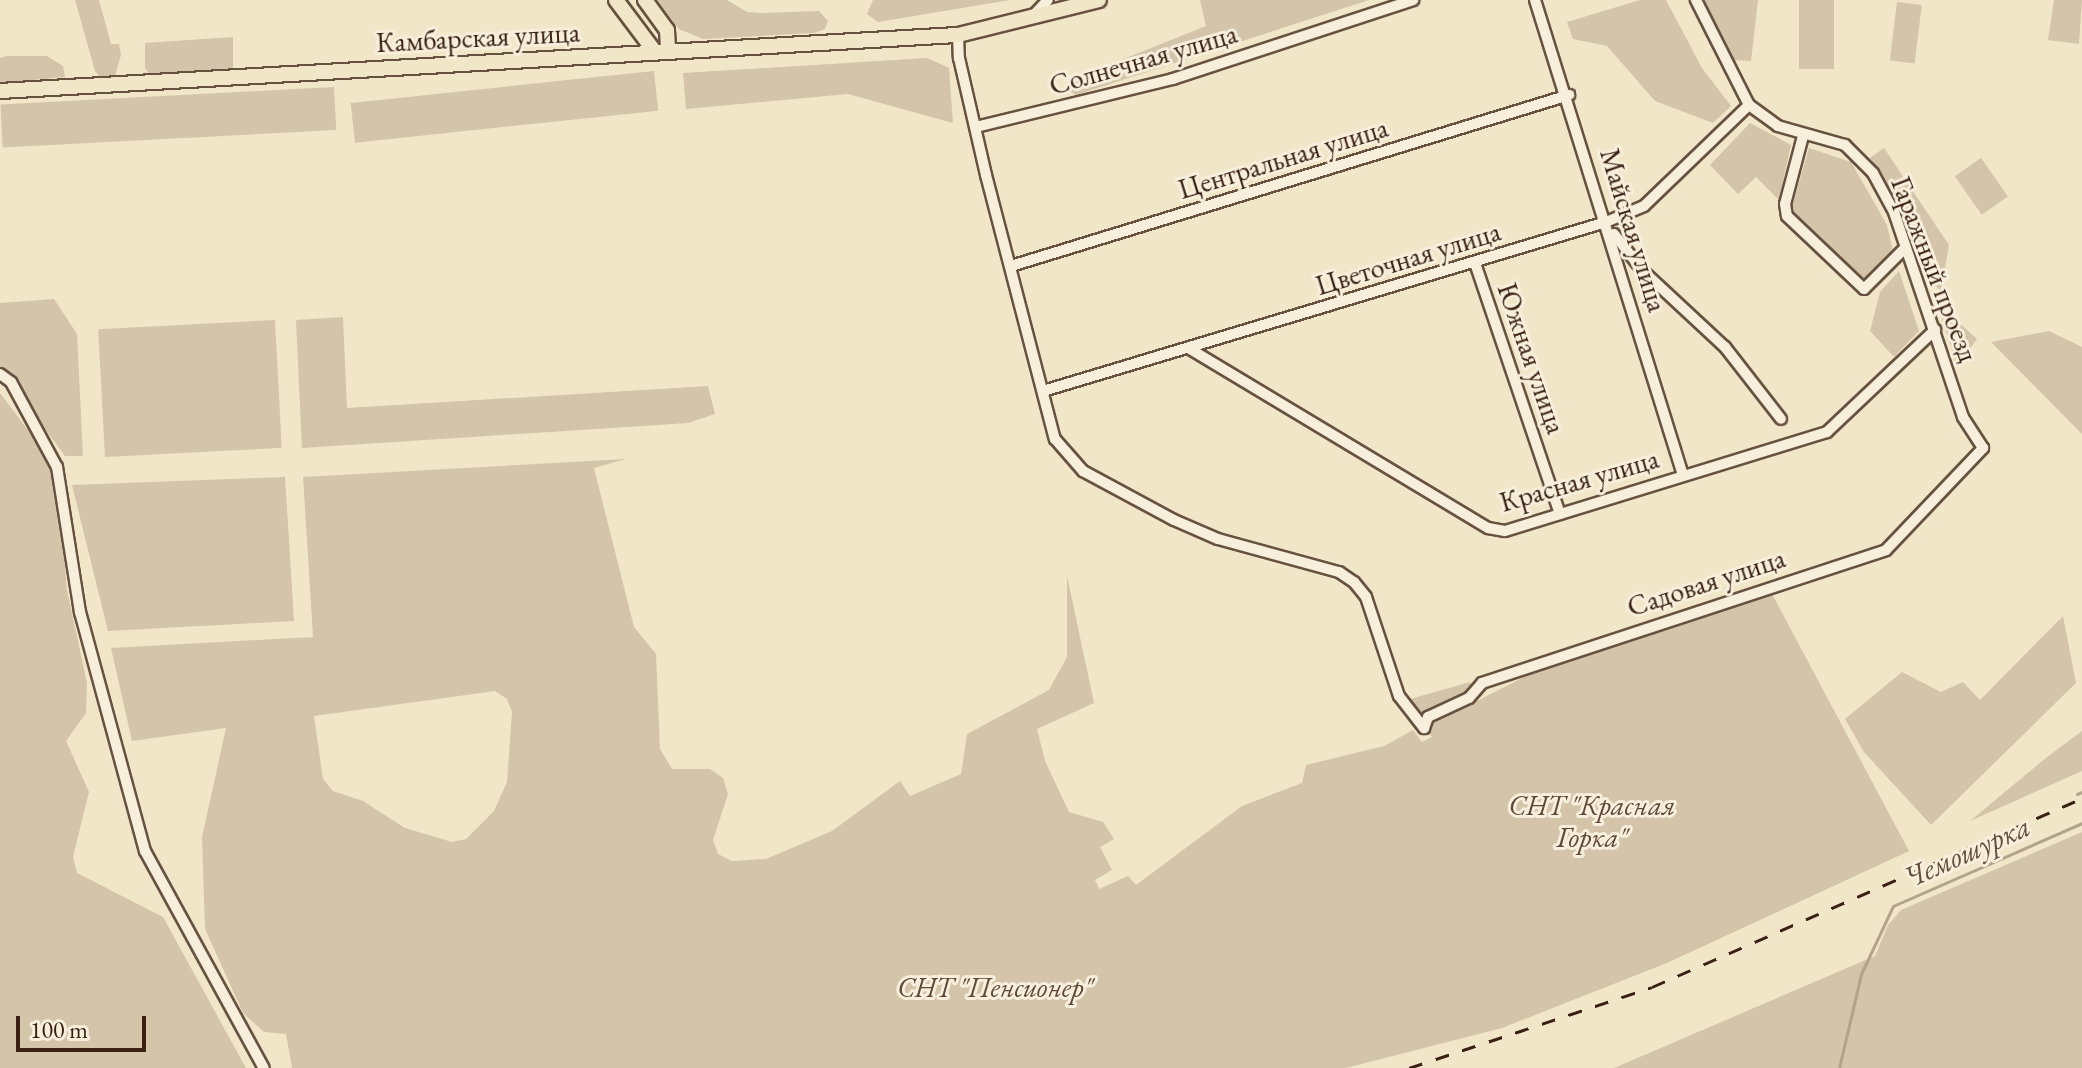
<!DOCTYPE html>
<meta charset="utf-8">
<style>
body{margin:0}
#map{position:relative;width:2082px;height:1068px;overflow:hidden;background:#f2e6c9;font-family:"EB Garamond",serif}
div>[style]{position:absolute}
.green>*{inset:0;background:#d3c4aa;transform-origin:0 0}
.stream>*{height:3px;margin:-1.5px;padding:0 1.5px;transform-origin:1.5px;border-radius:1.5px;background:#b3a38b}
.roads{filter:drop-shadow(2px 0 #675240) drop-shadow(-2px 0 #675240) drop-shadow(0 2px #675240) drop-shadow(0 -2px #675240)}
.minor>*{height:10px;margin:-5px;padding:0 5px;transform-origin:5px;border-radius:5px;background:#f7efdc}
.major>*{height:14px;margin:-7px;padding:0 7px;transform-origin:7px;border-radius:7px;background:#f2e6c9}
.rail>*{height:3px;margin-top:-1.5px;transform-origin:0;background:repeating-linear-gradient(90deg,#392012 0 14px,transparent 0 28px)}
span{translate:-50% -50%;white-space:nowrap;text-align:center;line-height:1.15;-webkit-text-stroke:6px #f7efdc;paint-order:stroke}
.street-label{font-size:28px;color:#392012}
.park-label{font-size:28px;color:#604938;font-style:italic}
.water-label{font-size:30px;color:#644e3c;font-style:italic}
.scale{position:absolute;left:16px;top:1016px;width:130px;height:36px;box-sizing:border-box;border:4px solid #392012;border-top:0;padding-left:10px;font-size:24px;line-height:28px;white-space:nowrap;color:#392012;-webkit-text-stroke:6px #f7efdc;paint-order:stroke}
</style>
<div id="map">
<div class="green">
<i style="clip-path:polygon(75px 0,99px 0,111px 44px,119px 44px,121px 55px,114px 79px,102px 79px,95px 71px)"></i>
<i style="clip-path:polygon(657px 0,727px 0,747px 12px,763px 13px,819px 11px,828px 21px,825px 29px,814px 33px,703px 39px,679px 29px)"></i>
<i style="clip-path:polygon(873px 0,1010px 0,878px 22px,867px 14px)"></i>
<i style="clip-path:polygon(1200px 0,1369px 0,1076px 95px,1069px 91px,1068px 83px,1076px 78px,1206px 26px)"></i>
<i style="clip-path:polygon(1640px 0,1666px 0,1702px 68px,1731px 106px,1713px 123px,1655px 101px,1607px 46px,1573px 39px,1567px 22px)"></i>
<i style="clip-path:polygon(1704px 0,1758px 0,1751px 61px,1731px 60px)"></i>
<i style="left:1799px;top:0;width:35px;height:69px"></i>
<i style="clip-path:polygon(2054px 0,2082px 0,2079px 44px,2048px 40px)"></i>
<i style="left:1897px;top:2px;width:25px;height:59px;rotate:7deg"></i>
<i style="clip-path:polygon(233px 37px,233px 67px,228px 72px,151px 76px,145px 68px,145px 43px)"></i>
<i style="clip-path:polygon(6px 56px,47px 56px,63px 66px,65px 77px,0 83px,0 58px)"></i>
<i style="clip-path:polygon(927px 58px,949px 68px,953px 123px,848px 94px,686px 109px,683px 73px)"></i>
<i style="left:654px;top:71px;width:40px;height:305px;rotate:84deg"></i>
<i style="left:334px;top:87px;width:43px;height:334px;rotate:87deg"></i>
<i style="clip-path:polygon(1750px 123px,1791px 145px,1779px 200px,1756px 177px,1738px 194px,1710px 165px)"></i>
<i style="clip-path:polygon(1809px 148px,1851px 162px,1887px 225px,1893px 251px,1862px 283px,1791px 210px)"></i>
<i style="clip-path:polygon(1884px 148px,1949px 245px,1941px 291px,1928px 279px,1907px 220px,1870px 158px)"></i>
<i style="left:1981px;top:158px;width:47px;height:32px;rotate:55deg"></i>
<i style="clip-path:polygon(1899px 271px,1919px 331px,1894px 357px,1870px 331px,1880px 292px)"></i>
<i style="clip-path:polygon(54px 299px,77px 334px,83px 456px,65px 456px,0 369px,0 303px)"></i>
<i style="clip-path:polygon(1937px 303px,1977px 339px,1957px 366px)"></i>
<i style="clip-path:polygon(343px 317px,347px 408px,708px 386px,715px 414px,688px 423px,302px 448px,296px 320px)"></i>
<i style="left:275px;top:320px;width:128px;height:177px;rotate:87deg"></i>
<i style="clip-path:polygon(2049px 331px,2082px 347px,2082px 434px,1991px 342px)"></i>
<i style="clip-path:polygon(0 393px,40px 446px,59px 493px,67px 590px,87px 683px,86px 713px,66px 741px,89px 792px,73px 857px,77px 873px,163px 917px,246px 1068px,0 1068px)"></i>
<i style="clip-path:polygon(evenodd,626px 459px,594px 468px,634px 627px,656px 654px,660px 749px,672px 769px,710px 769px,723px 778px,728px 794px,713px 840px,718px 854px,732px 861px,766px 859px,832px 831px,900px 781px,910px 796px,961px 774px,967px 734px,1049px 690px,1067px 657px,1067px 576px,1094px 703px,1037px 729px,1045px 761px,1069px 812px,1103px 822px,1114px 839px,1100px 847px,1112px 870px,1095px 880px,1099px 889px,1128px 876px,1136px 885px,1242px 806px,1302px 783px,1306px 765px,1384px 746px,1413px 730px,1422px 742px,1432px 737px,1407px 700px,1470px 682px,1477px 701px,1530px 674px,1771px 592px,1909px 851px,1667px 963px,1502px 1028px,1346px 1068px,292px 1068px,286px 1034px,264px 1032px,243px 1013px,205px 929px,202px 837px,226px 728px,132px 741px,111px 648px,313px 637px,303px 477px,626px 459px,495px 691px,507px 699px,512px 712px,507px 782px,494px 811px,466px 839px,452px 842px,405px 828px,363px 801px,333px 791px,323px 779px,314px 716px,495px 691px)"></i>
<i style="clip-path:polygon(285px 477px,294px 621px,108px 631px,72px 485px)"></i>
<i style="clip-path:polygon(2063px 616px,2076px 683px,1931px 825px,1864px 752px,1845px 719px,1902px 672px,1941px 692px,1963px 682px,1980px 700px)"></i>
<i style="clip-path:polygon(2082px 731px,2082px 771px,1970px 821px,2047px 757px)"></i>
<i style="clip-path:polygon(2082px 832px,2082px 1068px,1614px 1068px,1875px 956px,1888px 925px,1901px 910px)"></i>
</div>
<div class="stream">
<i style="left:2077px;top:794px;width:5px;rotate:-22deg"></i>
<i style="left:1839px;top:1068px;width:97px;rotate:-76.8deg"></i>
<i style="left:1861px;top:974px;width:75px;rotate:-64.8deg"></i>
<i style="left:1893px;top:906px;width:206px;rotate:-23.7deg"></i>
</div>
<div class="roads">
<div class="minor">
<i style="left:1535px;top:0;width:498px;rotate:72.7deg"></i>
<i style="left:1032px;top:17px;width:23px;rotate:-47deg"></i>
<i style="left:958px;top:35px;width:23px;rotate:88deg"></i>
<i style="left:959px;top:58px;width:120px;rotate:77deg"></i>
<i style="left:986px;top:175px;width:273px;rotate:75.4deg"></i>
<i style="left:1055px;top:439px;width:43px;rotate:48.8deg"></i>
<i style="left:1083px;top:471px;width:103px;rotate:28.3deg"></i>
<i style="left:1174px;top:520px;width:48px;rotate:23.4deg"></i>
<i style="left:1218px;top:539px;width:125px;rotate:15.3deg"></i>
<i style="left:1339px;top:572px;width:18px;rotate:34deg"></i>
<i style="left:1354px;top:582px;width:19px;rotate:51deg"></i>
<i style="left:1366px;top:597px;width:104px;rotate:71.6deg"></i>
<i style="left:1399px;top:696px;width:41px;rotate:52deg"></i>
<i style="left:976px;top:127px;width:203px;rotate:-13.7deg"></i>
<i style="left:1173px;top:79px;width:253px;rotate:-18.2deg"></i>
<i style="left:1803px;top:136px;width:70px;rotate:104.8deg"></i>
<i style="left:1785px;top:204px;width:12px;rotate:81deg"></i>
<i style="left:1787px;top:216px;width:106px;rotate:43.5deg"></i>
<i style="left:1864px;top:289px;width:58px;rotate:-45deg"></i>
<i style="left:1614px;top:234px;width:46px;rotate:52.1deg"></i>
<i style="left:1642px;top:270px;width:113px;rotate:42.9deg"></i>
<i style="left:1725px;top:347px;width:91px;rotate:52.1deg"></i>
<i style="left:1475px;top:263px;width:265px;rotate:71.3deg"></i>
<i style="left:1011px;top:266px;width:584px;rotate:-17.04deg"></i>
<i style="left:1190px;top:349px;width:348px;rotate:31deg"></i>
<i style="left:1488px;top:528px;width:17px;rotate:10deg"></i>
<i style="left:1505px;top:531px;width:337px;rotate:-17.1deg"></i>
<i style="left:1827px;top:432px;width:149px;rotate:-43.4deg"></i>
<i style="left:0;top:374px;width:14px;rotate:36deg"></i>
<i style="left:11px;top:382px;width:97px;rotate:61.6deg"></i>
<i style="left:57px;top:467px;width:147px;rotate:81deg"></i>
<i style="left:80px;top:612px;width:248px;rotate:74.8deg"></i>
<i style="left:145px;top:851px;width:247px;rotate:61.3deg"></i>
<i style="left:1043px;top:391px;width:588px;rotate:-16.71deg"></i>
<i style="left:1606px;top:222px;width:41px;rotate:-22.8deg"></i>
<i style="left:1644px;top:206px;width:146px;rotate:-43.9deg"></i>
<i style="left:1424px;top:728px;width:12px;rotate:-70deg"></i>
<i style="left:1428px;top:717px;width:45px;rotate:-24.9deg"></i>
<i style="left:1469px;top:698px;width:20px;rotate:-49deg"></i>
<i style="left:1482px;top:683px;width:425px;rotate:-18.2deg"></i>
<i style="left:1886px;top:550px;width:141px;rotate:-46.4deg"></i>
<i style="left:1983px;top:448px;width:37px;rotate:-123deg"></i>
<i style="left:1963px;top:417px;width:216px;rotate:-108.6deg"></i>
<i style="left:1894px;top:212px;width:44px;rotate:-118.3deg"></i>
<i style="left:1873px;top:173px;width:40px;rotate:-135deg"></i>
<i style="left:1845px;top:145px;width:70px;rotate:-164.2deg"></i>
<i style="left:1778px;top:126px;width:36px;rotate:-144deg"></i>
<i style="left:1749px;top:105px;width:118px;rotate:-116.8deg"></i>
</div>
<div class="major">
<i style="left:616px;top:0;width:65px;rotate:53.1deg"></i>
<i style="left:645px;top:0;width:37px;rotate:54deg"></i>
<i style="left:667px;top:30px;width:22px;rotate:87deg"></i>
<i style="left:0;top:91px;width:960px;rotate:-3.35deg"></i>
<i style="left:958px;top:35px;width:145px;rotate:-13.9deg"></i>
</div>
</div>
<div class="rail">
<i style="left:1409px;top:1068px;width:256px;rotate:-18.4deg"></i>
<i style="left:1652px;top:987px;width:470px;rotate:-23.7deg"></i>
</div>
<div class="street-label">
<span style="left:478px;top:37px;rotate:-3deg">Камбарская улица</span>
<span style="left:1143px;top:59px;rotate:-16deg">Солнечная улица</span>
<span style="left:1283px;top:158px;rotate:-17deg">Центральная улица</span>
<span style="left:1634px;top:230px;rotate:73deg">Майская улица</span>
<span style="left:1408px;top:258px;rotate:-17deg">Цветочная улица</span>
<span style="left:1935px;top:269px;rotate:69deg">Гаражный проезд</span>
<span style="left:1532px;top:358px;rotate:71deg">Южная улица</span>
<span style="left:1579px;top:480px;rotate:-16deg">Красная улица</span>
<span style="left:1706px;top:582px;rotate:-18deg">Садовая улица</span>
</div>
<div class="park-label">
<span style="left:1592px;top:821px">СНТ "Красная<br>Горка"</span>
<span style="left:995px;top:987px">СНТ "Пенсионер"</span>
</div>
<div class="water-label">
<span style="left:1967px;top:852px;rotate:-24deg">Чемошурка</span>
</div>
<div class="scale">100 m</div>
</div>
